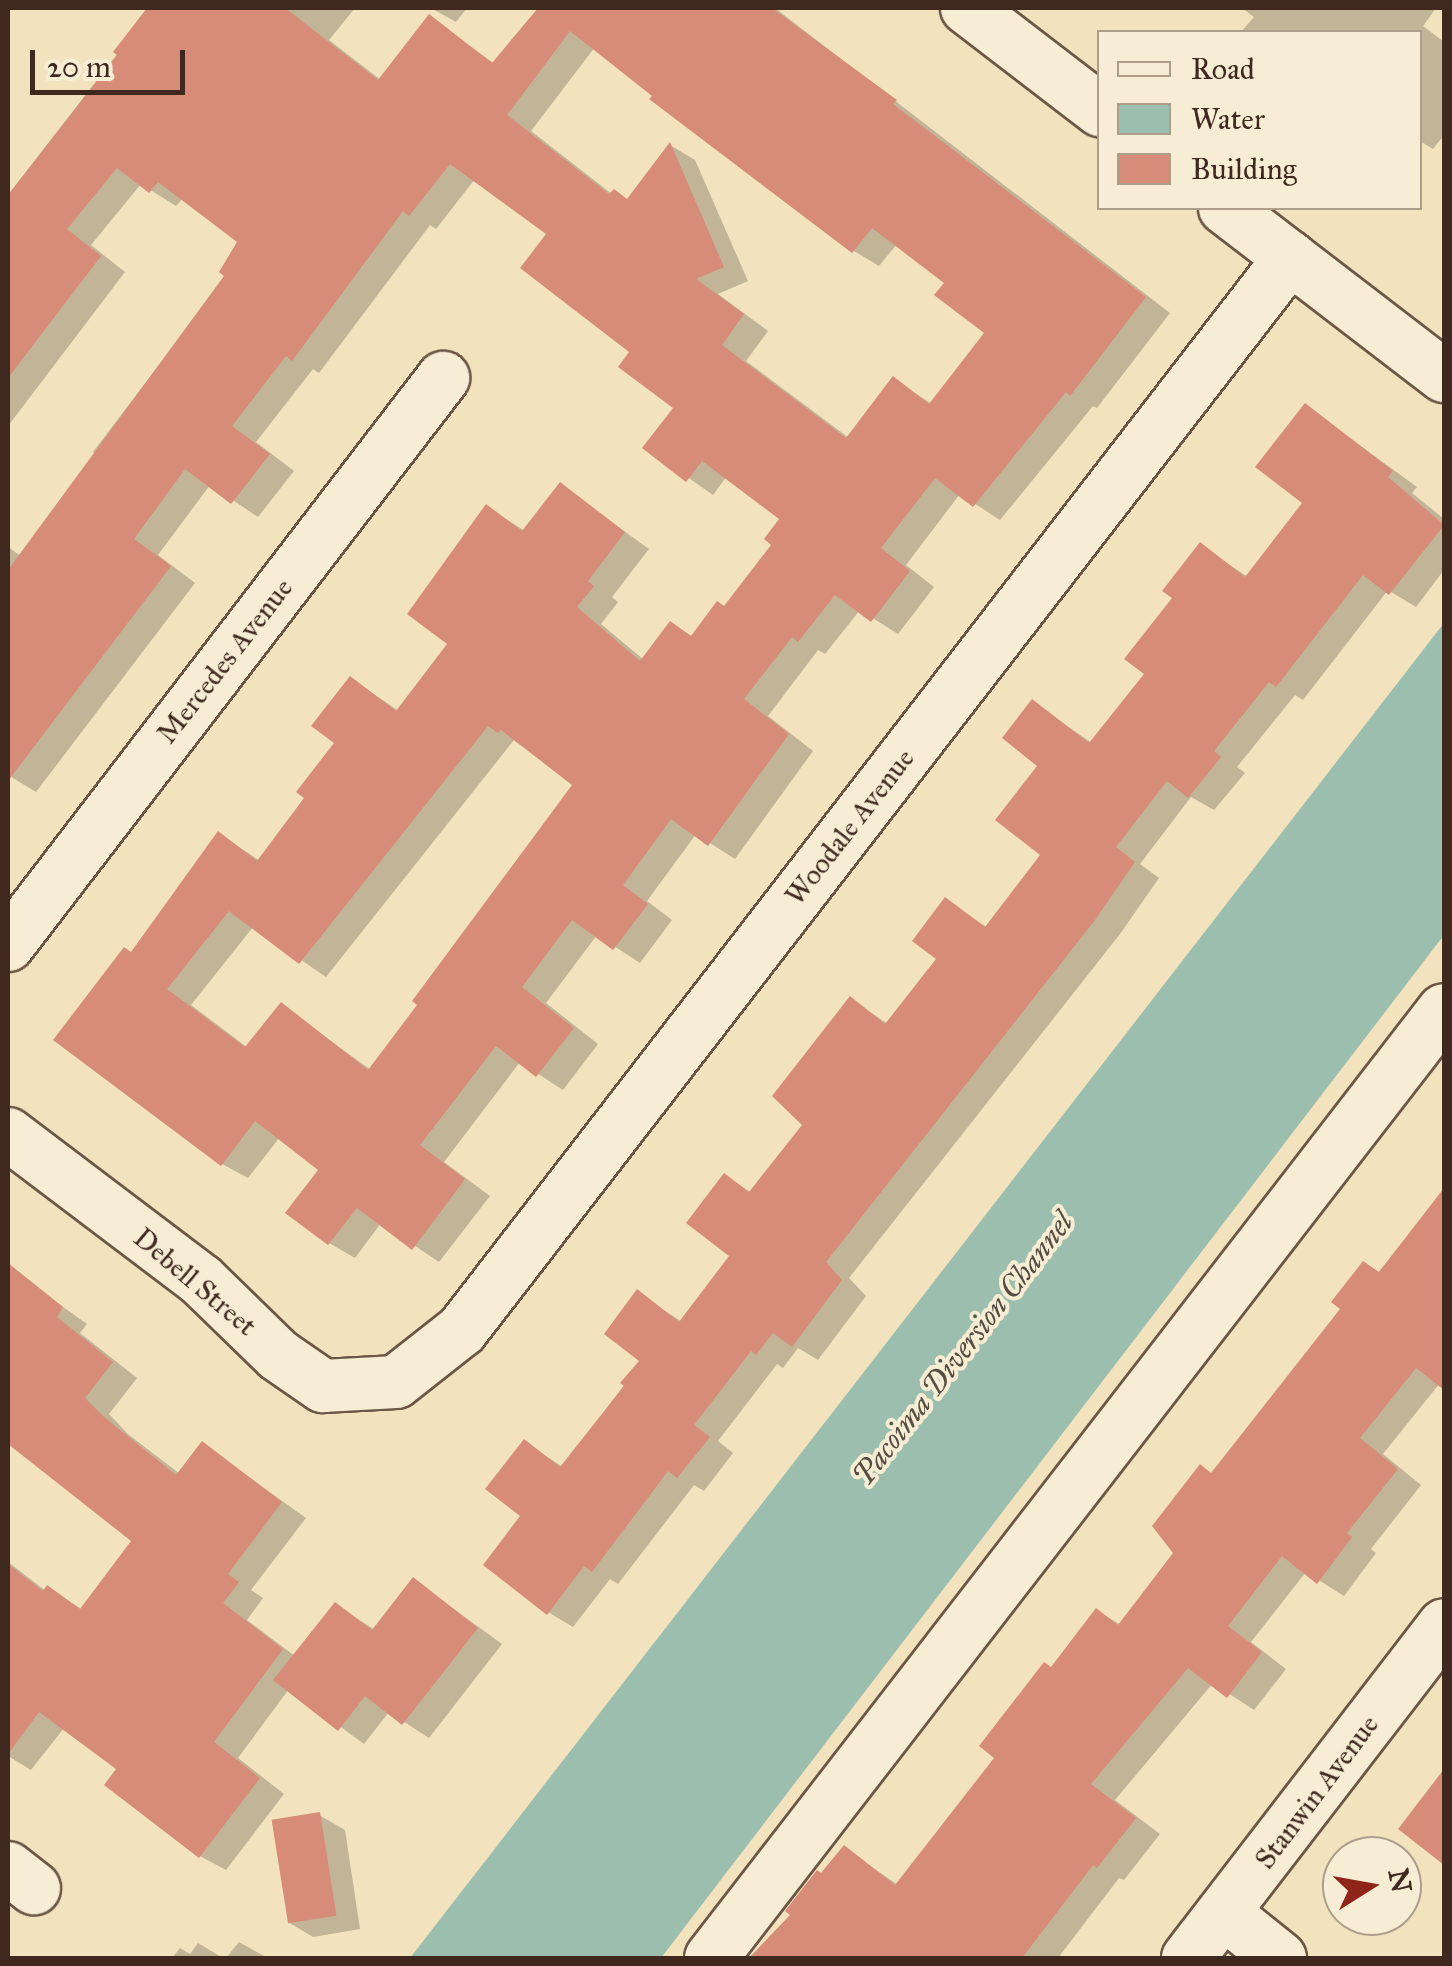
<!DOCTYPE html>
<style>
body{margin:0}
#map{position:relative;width:1452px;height:1966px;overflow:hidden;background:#f2e2bd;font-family:"IM FELL Great Primer",serif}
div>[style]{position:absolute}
.water>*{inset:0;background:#9bbeaf}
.shadow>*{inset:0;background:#0003}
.building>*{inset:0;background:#d78b79;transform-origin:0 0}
.roads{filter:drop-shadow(2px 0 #6c5746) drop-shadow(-2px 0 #6c5746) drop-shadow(0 2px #6c5746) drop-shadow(0 -2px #6c5746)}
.minor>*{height:52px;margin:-26px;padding:0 26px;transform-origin:26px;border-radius:26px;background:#f7ecd4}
span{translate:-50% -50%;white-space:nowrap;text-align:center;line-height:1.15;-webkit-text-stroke:8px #f7ecd4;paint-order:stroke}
.street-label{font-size:28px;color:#3f291f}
.water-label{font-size:30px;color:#564e43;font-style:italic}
.frame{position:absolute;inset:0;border:10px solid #3f291f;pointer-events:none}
.legend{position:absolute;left:1097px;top:30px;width:325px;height:180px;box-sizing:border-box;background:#f7ecd4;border:2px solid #ad9e8c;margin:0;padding:12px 18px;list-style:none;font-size:30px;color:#3f291f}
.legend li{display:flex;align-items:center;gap:20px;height:50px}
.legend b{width:50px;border:2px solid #ad9e8c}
.north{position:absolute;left:1322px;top:1836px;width:100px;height:100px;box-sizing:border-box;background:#f7ecd4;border:2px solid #ad9e8c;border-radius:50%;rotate:79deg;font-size:28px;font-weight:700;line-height:40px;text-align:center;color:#3f291f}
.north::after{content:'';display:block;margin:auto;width:35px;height:45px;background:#8f2418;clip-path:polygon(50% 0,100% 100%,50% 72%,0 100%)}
.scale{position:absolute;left:30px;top:50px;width:155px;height:45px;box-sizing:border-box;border:5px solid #3f291f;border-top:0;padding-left:12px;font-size:30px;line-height:35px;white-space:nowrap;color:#3f291f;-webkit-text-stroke:8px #f7ecd4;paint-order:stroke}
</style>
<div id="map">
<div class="water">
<i style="clip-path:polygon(1444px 623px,1444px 935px,661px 1958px,410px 1958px)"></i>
</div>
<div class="shadow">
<i style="clip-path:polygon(evenodd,153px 8px,355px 8px,329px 40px,381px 80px,429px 17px,495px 64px,541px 8px,775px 8px,1170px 313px,1097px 408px,1093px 406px,1000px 520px,960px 494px,906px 565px,934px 587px,898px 634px,860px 610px,825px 654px,818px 650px,768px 716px,813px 751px,735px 859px,696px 834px,647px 901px,672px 920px,640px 963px,597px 935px,546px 1003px,598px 1044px,563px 1090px,520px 1062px,444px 1162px,490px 1196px,439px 1262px,381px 1223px,355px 1258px,329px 1243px,321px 1170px,280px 1137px,248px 1178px,222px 1164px,133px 954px,219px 834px,260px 861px,308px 798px,337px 743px,351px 679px,399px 711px,451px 643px,487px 507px,525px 531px,560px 485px,649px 549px,612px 597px,618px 602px,601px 624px,644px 660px,671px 624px,693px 637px,725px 608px,774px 544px,783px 519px,727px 476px,713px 495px,646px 448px,676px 407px,549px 234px,475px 179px,436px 229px,430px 225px,319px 373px,313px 369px,256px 442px,294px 471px,258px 517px,210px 485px,158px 555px,195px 583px,36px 792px,8px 775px,8px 547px,21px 556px,97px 455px,93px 452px,227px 275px,241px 242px,183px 198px,176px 206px,141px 184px,91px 245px,125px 272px,8px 426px,8px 195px,153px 8px,595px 47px,854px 251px,879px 266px,897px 244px,947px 283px,988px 333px,932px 404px,893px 379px,849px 438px,746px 361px,768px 331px,718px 294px,748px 281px,695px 160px,670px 145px,629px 201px,612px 194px,531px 131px,595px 47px,153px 8px,514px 740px,575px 784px,371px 1070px,281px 1005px,248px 1048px,191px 1005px,253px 927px,326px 977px,514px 740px)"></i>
<i style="clip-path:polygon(431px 8px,467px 8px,456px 22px)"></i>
<i style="clip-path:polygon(1242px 8px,1436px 8px,1423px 26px,1444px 42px,1444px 135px,1433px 149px,1420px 141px,1420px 32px,1241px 32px,1254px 17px)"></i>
<i style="clip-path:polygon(1306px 406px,1417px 487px,1412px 493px,1444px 519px,1444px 570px,1416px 607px,1388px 590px,1303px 700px,1295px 695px,1237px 767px,1245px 773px,1214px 810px,1191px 797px,1140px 864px,1159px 878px,1120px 934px,849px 1278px,866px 1296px,818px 1360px,798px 1348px,783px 1368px,777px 1364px,718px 1441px,733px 1453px,704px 1491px,694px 1485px,618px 1584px,610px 1579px,573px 1627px,548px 1612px,524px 1515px,524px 1442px,563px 1467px,642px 1361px,638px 1293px,682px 1322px,733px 1255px,724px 1176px,752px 1193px,806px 1124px,851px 999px,888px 1024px,939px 958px,946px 900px,988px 928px,1043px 854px,1041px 765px,1032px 702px,1092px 743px,1147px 674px,1175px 598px,1201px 546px,1248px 577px,1305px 503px)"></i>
<i style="clip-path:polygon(1444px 1192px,1444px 1387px,1440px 1383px,1383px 1454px,1421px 1485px,1371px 1549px,1376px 1553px,1344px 1596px,1306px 1572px,1251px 1642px,1286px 1669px,1254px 1710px,1213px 1683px,1115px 1800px,1160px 1834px,1124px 1880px,1119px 1878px,1058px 1958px,881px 1958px,900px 1931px,858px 1958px,752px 1958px,794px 1915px,844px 1848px,898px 1885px,998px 1757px,1052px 1669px,1097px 1611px,1121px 1625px,1176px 1553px,1213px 1475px)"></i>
<i style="clip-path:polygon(14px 1272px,87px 1324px,80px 1333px,137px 1378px,109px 1414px,129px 1435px,180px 1474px,203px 1444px,306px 1518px,251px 1590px,263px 1598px,247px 1620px,295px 1656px,336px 1605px,375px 1630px,414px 1580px,502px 1644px,429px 1738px,389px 1712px,364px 1744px,289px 1689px,238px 1758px,284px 1794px,226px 1870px,200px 1856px,119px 1769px,64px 1728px,31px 1770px,8px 1756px,8px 1562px,46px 1591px,48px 1588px,83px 1610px,135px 1540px,8px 1443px,8px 1281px)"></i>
<i style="clip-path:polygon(319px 1815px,345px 1830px,360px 1929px,313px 1937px,288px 1922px)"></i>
<i style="clip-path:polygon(239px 1942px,264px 1956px,267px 1958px,226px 1958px)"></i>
<i style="clip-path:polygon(198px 1943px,223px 1958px,224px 1958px,172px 1958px,180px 1948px,190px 1954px)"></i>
</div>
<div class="building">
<i style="clip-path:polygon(evenodd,147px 8px,285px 8px,378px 80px,429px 14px,492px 63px,538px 8px,772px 8px,897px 100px,893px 104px,1146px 297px,1070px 396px,1066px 392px,973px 507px,935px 478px,881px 548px,910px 571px,871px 622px,835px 595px,798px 642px,792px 637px,744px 699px,789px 734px,708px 846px,671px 819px,623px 885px,648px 904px,613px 950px,572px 920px,522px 987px,574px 1028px,536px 1077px,496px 1046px,420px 1145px,465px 1179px,412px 1250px,357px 1208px,328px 1245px,285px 1213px,318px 1170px,255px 1121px,221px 1166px,53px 1040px,124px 947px,131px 952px,218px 831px,257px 861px,304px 798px,296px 792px,334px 743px,311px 726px,350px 676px,396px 711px,447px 644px,407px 614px,486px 504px,522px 531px,560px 482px,625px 532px,588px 581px,594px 586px,577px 607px,640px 661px,670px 621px,691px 636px,717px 601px,724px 606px,771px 545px,764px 539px,779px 519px,702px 461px,686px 482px,642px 448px,673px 408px,618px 367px,629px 352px,520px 268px,546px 234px,450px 164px,409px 216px,403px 211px,292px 361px,286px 356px,232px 426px,270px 454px,231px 504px,185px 469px,134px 539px,171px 566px,8px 781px,8px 570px,224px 276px,219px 272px,237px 242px,158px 182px,149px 193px,117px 168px,67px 229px,101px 256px,8px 378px,8px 195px,117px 55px,113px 52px,147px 8px,570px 31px,652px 96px,649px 99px,852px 253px,872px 228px,944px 283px,934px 295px,984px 333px,929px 404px,893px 376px,846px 438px,722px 345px,744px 314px,696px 279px,724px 267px,670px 142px,627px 199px,614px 189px,609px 194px,507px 115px,570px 31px,147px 8px,488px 726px,498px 733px,501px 730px,572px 785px,412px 1001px,417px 1005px,368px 1070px,281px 1002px,245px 1047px,167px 989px,229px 911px,299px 964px,488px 726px)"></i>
<i style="clip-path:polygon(1305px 403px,1393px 471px,1388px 477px,1444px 525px,1389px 595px,1363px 575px,1276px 687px,1269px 682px,1214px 751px,1221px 757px,1188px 798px,1167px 781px,1116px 847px,1135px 862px,1095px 920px,826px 1262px,842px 1280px,792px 1347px,773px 1333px,756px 1355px,751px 1351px,694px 1425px,710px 1437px,677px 1478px,668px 1471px,592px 1572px,584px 1566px,547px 1615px,483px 1565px,520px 1516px,485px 1489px,524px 1439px,560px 1467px,624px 1386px,620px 1383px,639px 1361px,604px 1334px,637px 1289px,679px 1322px,729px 1256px,686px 1223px,724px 1173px,749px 1192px,802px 1125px,772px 1096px,850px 996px,885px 1024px,936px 959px,912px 941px,945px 897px,985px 927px,1040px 855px,995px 820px,1037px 766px,1002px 738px,1032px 699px,1089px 743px,1144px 674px,1124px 659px,1172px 598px,1162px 591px,1200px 542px,1245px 577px,1302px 503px,1255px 467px)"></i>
<i style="clip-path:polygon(1444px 1188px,1444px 1390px,1416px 1368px,1360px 1438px,1398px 1469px,1347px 1533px,1352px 1537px,1317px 1584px,1282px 1556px,1228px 1626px,1262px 1652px,1227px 1698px,1188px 1668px,1091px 1784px,1136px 1818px,1097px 1868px,1093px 1865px,1022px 1958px,749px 1958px,790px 1915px,785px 1911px,817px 1870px,821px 1873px,844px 1845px,895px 1885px,994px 1758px,979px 1746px,1044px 1662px,1051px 1667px,1096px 1608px,1118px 1625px,1173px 1553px,1152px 1526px,1200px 1464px,1211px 1473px,1340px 1309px,1331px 1302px,1363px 1261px,1379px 1272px)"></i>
<i style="clip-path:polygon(8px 1263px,63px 1307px,57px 1317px,113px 1362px,85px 1398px,104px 1417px,176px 1475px,202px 1441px,282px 1502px,228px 1574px,239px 1582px,223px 1603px,283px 1649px,214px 1742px,260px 1778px,199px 1858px,104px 1785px,116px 1769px,39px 1712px,8px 1754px,8px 1564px,43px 1591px,47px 1585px,80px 1609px,131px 1541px,8px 1444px)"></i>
<i style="clip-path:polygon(413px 1577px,478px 1628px,402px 1725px,365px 1696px,338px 1731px,273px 1680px,335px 1602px,372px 1630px)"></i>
<i style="clip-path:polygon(1444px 1769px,1444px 1865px,1398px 1829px)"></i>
<i style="left:320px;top:1812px;width:105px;height:49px;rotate:81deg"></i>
</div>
<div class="roads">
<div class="minor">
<i style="left:967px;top:8px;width:168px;rotate:37.5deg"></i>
<i style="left:1225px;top:208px;width:276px;rotate:37.5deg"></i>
<i style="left:8px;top:945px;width:715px;rotate:-52.5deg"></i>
<i style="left:8px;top:1134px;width:242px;rotate:37.1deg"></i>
<i style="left:201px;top:1280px;width:107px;rotate:44.2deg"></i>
<i style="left:278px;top:1355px;width:55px;rotate:34.6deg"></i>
<i style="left:323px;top:1386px;width:73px;rotate:-3.1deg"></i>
<i style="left:396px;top:1382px;width:84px;rotate:-38.2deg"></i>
<i style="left:462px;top:1330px;width:1355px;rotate:-52.32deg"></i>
<i style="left:8px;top:1868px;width:33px;rotate:38deg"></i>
<i style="left:1224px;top:1913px;width:72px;rotate:38.8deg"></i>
<i style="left:711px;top:1958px;width:1198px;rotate:-52.29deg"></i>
<i style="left:1188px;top:1958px;width:420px;rotate:-52.4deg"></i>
</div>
</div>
<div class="street-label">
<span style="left:225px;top:661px;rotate:-52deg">Mercedes Avenue</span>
<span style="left:850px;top:827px;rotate:-52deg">Woodale Avenue</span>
<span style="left:195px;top:1282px;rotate:40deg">Debell Street</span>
<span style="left:1317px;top:1792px;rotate:-53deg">Stanwin Avenue</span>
</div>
<div class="water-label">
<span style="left:963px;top:1349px;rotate:-52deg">Pacoima Diversion Channel</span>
</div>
<div class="frame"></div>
<ul class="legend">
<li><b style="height:12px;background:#f7ecd4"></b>Road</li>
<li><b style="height:28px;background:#9bbeaf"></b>Water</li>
<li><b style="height:28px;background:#d78b79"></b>Building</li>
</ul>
<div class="north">N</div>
<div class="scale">20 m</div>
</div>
